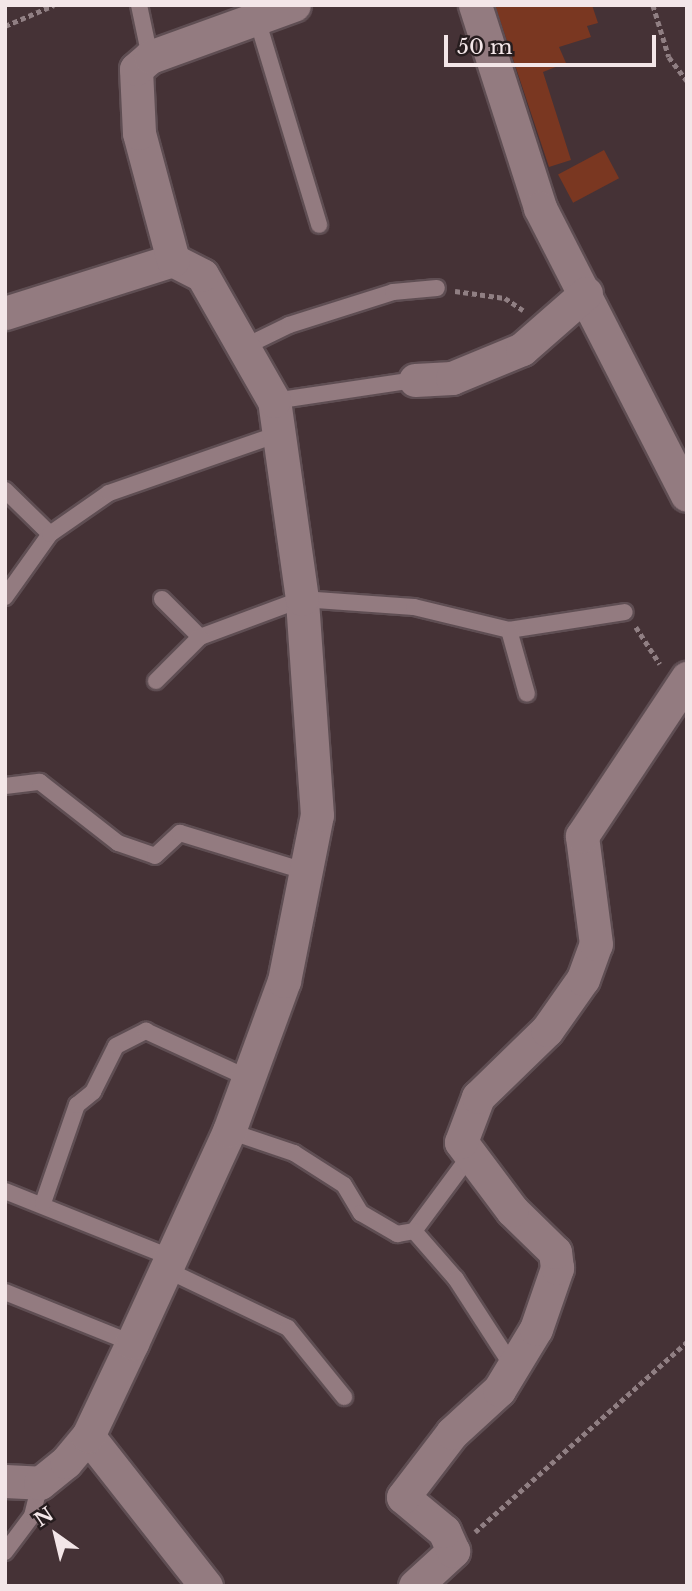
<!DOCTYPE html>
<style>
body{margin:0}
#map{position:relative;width:692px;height:1591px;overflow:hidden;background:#453236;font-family:"Libre Baskerville",serif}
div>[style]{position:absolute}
.building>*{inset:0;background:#7a3721;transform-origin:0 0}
.path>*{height:4.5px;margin-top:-2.25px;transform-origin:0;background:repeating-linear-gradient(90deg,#907f83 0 5px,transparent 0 8.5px)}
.roads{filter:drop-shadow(2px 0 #5f4e53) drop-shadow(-2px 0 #5f4e53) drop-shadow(0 2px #5f4e53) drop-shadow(0 -2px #5f4e53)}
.lane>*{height:16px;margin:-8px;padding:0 8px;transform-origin:8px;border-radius:8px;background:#937b80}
.street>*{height:33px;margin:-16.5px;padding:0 16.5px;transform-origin:16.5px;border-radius:16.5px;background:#937b80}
span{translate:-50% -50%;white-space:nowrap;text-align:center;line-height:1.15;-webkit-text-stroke:5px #261c1e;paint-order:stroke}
.frame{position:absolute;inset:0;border:7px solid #f3e6e8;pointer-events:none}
.north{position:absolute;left:21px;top:1500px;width:70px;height:70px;-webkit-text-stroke:5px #261c1e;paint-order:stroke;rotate:326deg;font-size:19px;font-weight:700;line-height:28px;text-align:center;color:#f3e6e8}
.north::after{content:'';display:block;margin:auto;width:24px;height:32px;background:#f3e6e8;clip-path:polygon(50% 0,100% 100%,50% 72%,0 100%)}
.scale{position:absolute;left:444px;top:35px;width:212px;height:32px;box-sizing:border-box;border:4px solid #f3e6e8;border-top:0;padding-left:9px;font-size:21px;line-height:24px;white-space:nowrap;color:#f3e6e8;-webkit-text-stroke:5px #261c1e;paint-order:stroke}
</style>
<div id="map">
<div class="building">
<i style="clip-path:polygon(495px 5px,592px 5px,598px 23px,587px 26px,591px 37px,559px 47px,566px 63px,543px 72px,571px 160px,549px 167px)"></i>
<i style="left:604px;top:150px;width:32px;height:52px;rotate:62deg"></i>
</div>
<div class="path">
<i style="left:653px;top:5px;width:54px;rotate:72.9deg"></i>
<i style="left:669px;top:57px;width:30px;rotate:53deg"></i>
<i style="left:5px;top:26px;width:53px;rotate:-23.2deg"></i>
<i style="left:455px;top:291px;width:50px;rotate:8deg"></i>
<i style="left:505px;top:298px;width:22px;rotate:34deg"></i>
<i style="left:636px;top:627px;width:44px;rotate:57deg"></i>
<i style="left:475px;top:1532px;width:285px;rotate:-41.9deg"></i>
</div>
<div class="roads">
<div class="lane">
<i style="left:139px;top:5px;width:53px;rotate:78.1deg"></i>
<i style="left:257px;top:19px;width:215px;rotate:73.2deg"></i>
<i style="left:246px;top:346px;width:48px;rotate:-26deg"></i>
<i style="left:289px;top:325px;width:109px;rotate:-17.6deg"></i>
<i style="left:393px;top:292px;width:44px;rotate:-5.2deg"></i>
<i style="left:274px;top:401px;width:143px;rotate:-8.5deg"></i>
<i style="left:5px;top:490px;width:63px;rotate:44.4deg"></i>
<i style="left:5px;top:597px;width:77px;rotate:-54.5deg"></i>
<i style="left:50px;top:534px;width:72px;rotate:-34.8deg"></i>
<i style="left:109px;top:493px;width:182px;rotate:-19.2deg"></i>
<i style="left:162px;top:599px;width:54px;rotate:45deg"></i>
<i style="left:200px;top:637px;width:109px;rotate:-20.4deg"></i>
<i style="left:302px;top:599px;width:112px;rotate:4.1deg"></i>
<i style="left:414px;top:607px;width:98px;rotate:13.6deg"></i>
<i style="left:509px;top:630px;width:117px;rotate:-8.8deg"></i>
<i style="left:509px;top:630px;width:66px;rotate:74.3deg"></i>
<i style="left:156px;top:681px;width:62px;rotate:-45deg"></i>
<i style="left:5px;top:786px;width:35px;rotate:-7deg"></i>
<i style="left:40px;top:782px;width:99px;rotate:38deg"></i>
<i style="left:118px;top:843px;width:39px;rotate:19deg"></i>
<i style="left:155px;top:856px;width:34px;rotate:-43deg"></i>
<i style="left:180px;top:833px;width:130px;rotate:17deg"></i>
<i style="left:229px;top:1131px;width:69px;rotate:18.7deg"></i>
<i style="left:294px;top:1153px;width:59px;rotate:32.6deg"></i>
<i style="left:344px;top:1185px;width:33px;rotate:59deg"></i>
<i style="left:361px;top:1213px;width:42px;rotate:30.3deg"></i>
<i style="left:397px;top:1234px;width:17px;rotate:-10deg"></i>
<i style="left:414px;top:1231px;width:97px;rotate:-53.4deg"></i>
<i style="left:5px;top:1191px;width:178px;rotate:21.8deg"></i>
<i style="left:43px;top:1203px;width:104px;rotate:-70.9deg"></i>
<i style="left:77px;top:1105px;width:21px;rotate:-39deg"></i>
<i style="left:93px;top:1092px;width:51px;rotate:-63.4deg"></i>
<i style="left:116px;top:1046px;width:34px;rotate:-27deg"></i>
<i style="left:146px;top:1031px;width:112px;rotate:24.7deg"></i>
<i style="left:414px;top:1231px;width:64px;rotate:48.8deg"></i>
<i style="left:456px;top:1279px;width:105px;rotate:57.1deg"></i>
<i style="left:165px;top:1269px;width:136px;rotate:25.6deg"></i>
<i style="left:288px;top:1328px;width:89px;rotate:50.9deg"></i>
<i style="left:5px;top:1292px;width:137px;rotate:21.9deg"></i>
<i style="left:5px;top:1552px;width:45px;rotate:-53.1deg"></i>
<i style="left:32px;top:1516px;width:34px;rotate:-76deg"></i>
</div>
<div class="street">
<i style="left:475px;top:5px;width:213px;rotate:72.2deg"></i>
<i style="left:540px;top:208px;width:322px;rotate:62.9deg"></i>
<i style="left:5px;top:313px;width:176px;rotate:-17.5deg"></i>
<i style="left:415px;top:380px;width:37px;rotate:-3deg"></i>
<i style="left:452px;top:378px;width:76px;rotate:-22.5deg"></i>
<i style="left:522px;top:349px;width:85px;rotate:-41.2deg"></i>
<i style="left:88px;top:1436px;width:191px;rotate:51.8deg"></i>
<i style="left:5px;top:1481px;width:35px;rotate:3deg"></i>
<i style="left:40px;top:1483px;width:33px;rotate:-39deg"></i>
<i style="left:66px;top:1462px;width:34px;rotate:-50deg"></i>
<i style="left:88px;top:1436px;width:103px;rotate:-64.7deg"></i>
<i style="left:132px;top:1343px;width:233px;rotate:-65.4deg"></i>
<i style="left:229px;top:1131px;width:160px;rotate:-69.9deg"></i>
<i style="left:284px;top:981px;width:169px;rotate:-78.8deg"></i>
<i style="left:317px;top:815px;width:217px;rotate:-94deg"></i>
<i style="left:302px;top:599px;width:200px;rotate:-98deg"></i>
<i style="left:274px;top:401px;width:145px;rotate:-119.7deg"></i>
<i style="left:202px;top:275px;width:33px;rotate:-153deg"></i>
<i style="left:173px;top:260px;width:131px;rotate:-105deg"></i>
<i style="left:139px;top:133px;width:64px;rotate:-92.7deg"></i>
<i style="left:136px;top:69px;width:18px;rotate:-41deg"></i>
<i style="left:150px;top:57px;width:153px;rotate:-19.9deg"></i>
<i style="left:415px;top:1586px;width:52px;rotate:-42.6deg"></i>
<i style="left:453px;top:1551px;width:22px;rotate:-114deg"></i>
<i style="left:444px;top:1531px;width:53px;rotate:-140.3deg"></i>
<i style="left:403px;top:1497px;width:81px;rotate:-52.6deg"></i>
<i style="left:452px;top:1433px;width:64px;rotate:-42.5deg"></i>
<i style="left:499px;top:1390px;width:71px;rotate:-58.8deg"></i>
<i style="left:536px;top:1329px;width:65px;rotate:-71deg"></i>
<i style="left:557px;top:1268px;width:16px;rotate:-97deg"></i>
<i style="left:555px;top:1252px;width:60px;rotate:-135.7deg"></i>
<i style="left:512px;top:1210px;width:85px;rotate:-126.9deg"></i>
<i style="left:461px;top:1142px;width:48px;rotate:-69.3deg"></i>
<i style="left:478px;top:1097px;width:96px;rotate:-44.2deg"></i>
<i style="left:547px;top:1030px;width:62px;rotate:-54.8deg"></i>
<i style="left:583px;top:979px;width:37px;rotate:-70deg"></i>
<i style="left:596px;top:944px;width:109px;rotate:-97.4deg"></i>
<i style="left:582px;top:836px;width:190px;rotate:-56.4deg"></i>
</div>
</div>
<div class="frame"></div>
<div class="north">N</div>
<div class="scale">50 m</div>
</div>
